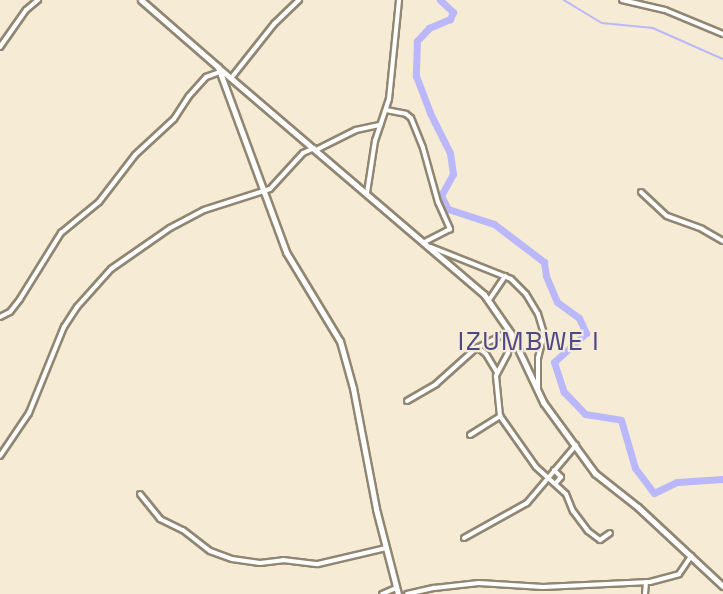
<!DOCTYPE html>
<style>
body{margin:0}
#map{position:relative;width:723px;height:594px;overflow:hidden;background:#f6ebd5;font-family:"Space Grotesk",sans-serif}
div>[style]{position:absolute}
.stream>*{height:1.5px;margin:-0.75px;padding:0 0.75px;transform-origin:0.75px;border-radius:0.75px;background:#bab7fa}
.river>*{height:7px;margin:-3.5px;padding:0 3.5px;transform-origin:3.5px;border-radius:3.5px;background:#bab7fa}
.roads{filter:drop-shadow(2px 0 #908672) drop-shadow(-2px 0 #908672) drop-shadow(0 2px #908672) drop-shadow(0 -2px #908672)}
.minor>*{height:4px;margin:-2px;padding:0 2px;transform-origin:2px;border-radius:2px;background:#fff}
.tertiary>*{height:4.5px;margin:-2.25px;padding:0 2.25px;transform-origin:2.25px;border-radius:2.25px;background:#fff}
.secondary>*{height:5px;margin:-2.5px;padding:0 2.5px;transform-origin:2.5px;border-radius:2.5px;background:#fff}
span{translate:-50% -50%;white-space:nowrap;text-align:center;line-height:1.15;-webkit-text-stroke:4.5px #f6ebd5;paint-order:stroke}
.quarter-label{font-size:26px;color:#4e4886;letter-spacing:1.5px}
</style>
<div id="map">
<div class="stream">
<i style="left:564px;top:0;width:44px;rotate:31.2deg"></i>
<i style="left:602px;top:23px;width:51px;rotate:5.6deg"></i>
<i style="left:653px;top:28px;width:77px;rotate:23.9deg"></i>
</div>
<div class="river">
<i style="left:440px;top:0;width:18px;rotate:43deg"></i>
<i style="left:453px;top:12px;width:8px;rotate:113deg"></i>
<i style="left:450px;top:19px;width:23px;rotate:157deg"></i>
<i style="left:429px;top:28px;width:18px;rotate:133deg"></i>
<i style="left:417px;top:41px;width:35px;rotate:92deg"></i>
<i style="left:416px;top:76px;width:40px;rotate:69deg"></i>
<i style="left:430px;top:113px;width:45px;rotate:63.4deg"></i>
<i style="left:450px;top:153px;width:21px;rotate:82deg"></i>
<i style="left:453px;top:174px;width:25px;rotate:119deg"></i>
<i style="left:441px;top:196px;width:15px;rotate:62deg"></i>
<i style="left:448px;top:209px;width:48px;rotate:18.1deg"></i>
<i style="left:494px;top:224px;width:63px;rotate:37.2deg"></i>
<i style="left:544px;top:262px;width:14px;rotate:82deg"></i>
<i style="left:546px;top:276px;width:28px;rotate:67deg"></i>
<i style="left:557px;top:302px;width:27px;rotate:36deg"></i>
<i style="left:579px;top:318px;width:17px;rotate:65deg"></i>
<i style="left:586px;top:333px;width:43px;rotate:137.8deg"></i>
<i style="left:554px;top:362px;width:32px;rotate:72deg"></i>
<i style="left:564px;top:392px;width:30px;rotate:46deg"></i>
<i style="left:585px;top:414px;width:36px;rotate:9deg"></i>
<i style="left:621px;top:420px;width:50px;rotate:73.7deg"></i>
<i style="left:635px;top:468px;width:31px;rotate:53deg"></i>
<i style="left:654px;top:493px;width:25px;rotate:-26deg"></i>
<i style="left:677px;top:482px;width:46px;rotate:-3.7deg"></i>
</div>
<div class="roads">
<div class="minor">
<i style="left:622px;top:0;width:44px;rotate:13.1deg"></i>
<i style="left:665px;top:10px;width:63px;rotate:22.5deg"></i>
<i style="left:0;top:47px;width:45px;rotate:-54.9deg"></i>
<i style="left:26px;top:10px;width:16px;rotate:-40deg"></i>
<i style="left:232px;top:77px;width:68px;rotate:-51.6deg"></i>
<i style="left:274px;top:24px;width:35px;rotate:-44deg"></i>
<i style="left:386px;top:110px;width:20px;rotate:11deg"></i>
<i style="left:406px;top:114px;width:6px;rotate:39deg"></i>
<i style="left:411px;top:118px;width:32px;rotate:68deg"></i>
<i style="left:423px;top:148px;width:56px;rotate:74.5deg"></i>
<i style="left:438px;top:202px;width:30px;rotate:66deg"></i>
<i style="left:450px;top:229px;width:29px;rotate:153deg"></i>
<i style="left:316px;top:150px;width:45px;rotate:-26.6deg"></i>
<i style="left:356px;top:130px;width:25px;rotate:-12deg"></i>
<i style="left:641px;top:192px;width:35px;rotate:43deg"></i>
<i style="left:667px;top:216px;width:37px;rotate:20deg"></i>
<i style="left:702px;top:229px;width:24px;rotate:30deg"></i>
<i style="left:367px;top:193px;width:53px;rotate:-81.3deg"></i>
<i style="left:375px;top:141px;width:44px;rotate:-71.6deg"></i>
<i style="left:389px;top:99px;width:100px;rotate:-84.2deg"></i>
<i style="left:431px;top:247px;width:86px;rotate:21.8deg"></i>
<i style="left:511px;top:279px;width:21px;rotate:45deg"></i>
<i style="left:526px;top:294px;width:23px;rotate:59deg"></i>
<i style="left:538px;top:314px;width:21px;rotate:73deg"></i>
<i style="left:544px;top:334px;width:25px;rotate:104deg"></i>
<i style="left:538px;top:358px;width:31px;rotate:90deg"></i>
<i style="left:489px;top:300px;width:29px;rotate:-56deg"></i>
<i style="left:0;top:317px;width:11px;rotate:-27deg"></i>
<i style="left:10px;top:312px;width:16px;rotate:-52deg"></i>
<i style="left:20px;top:299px;width:78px;rotate:-58.2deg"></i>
<i style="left:61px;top:233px;width:49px;rotate:-39.2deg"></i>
<i style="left:99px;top:202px;width:59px;rotate:-52.5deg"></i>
<i style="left:135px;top:155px;width:53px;rotate:-42.7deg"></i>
<i style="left:174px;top:119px;width:27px;rotate:-57deg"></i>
<i style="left:189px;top:96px;width:25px;rotate:-48deg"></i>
<i style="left:206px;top:77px;width:15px;rotate:-20deg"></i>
<i style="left:511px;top:334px;width:19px;rotate:99deg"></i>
<i style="left:508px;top:353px;width:26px;rotate:118deg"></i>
<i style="left:496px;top:376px;width:40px;rotate:84.3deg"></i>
<i style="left:500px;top:416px;width:62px;rotate:54.8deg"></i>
<i style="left:536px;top:467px;width:40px;rotate:42deg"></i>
<i style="left:566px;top:494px;width:18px;rotate:68deg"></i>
<i style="left:573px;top:511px;width:25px;rotate:53deg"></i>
<i style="left:588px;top:531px;width:15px;rotate:37deg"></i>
<i style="left:600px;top:540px;width:12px;rotate:-35deg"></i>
<i style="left:477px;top:347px;width:11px;rotate:38deg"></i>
<i style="left:486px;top:354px;width:21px;rotate:59deg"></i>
<i style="left:407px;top:401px;width:34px;rotate:-30deg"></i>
<i style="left:436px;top:384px;width:52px;rotate:-41.9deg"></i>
<i style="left:475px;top:349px;width:39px;rotate:-27deg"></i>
<i style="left:470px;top:435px;width:36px;rotate:-32deg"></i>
<i style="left:0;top:456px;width:52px;rotate:-56deg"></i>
<i style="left:29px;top:413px;width:93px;rotate:-67.9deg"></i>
<i style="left:64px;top:327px;width:24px;rotate:-57deg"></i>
<i style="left:77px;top:307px;width:51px;rotate:-48.2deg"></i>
<i style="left:111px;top:269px;width:72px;rotate:-34.8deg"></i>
<i style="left:170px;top:228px;width:38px;rotate:-28deg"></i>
<i style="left:204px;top:210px;width:69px;rotate:-17.7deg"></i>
<i style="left:270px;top:189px;width:49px;rotate:-47.5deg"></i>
<i style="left:303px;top:153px;width:12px;rotate:-24deg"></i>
<i style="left:554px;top:470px;width:10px;rotate:45deg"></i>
<i style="left:561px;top:477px;width:8px;rotate:130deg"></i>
<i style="left:140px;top:494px;width:32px;rotate:51deg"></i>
<i style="left:160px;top:519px;width:25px;rotate:26deg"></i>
<i style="left:183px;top:530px;width:34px;rotate:38deg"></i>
<i style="left:210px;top:551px;width:23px;rotate:20deg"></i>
<i style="left:232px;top:559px;width:28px;rotate:8deg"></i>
<i style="left:260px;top:563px;width:23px;rotate:-7deg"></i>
<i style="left:283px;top:560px;width:35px;rotate:7deg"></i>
<i style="left:318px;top:564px;width:70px;rotate:-13.2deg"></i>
<i style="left:464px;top:538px;width:72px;rotate:-29.1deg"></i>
<i style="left:527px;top:503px;width:76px;rotate:-49.8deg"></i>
<i style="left:382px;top:594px;width:15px;rotate:-23deg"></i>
<i style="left:407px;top:594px;width:28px;rotate:-13deg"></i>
<i style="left:434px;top:588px;width:45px;rotate:-6.3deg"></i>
<i style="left:479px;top:583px;width:64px;rotate:3.6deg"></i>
<i style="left:543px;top:587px;width:107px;rotate:-2.7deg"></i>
<i style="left:650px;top:582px;width:30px;rotate:-15deg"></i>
<i style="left:679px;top:574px;width:22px;rotate:-56deg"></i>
<i style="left:645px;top:594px;width:12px;rotate:-85deg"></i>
</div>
<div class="tertiary">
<i style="left:218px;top:67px;width:350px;rotate:40.5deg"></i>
<i style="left:484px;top:294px;width:47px;rotate:55.3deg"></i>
<i style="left:511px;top:333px;width:77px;rotate:64.8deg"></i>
<i style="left:544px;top:403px;width:87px;rotate:53.9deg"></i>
<i style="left:595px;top:473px;width:55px;rotate:38.3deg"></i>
<i style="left:638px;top:507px;width:116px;rotate:42.9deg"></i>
</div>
<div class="secondary">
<i style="left:141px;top:0;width:102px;rotate:41deg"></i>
<i style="left:218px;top:67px;width:197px;rotate:69.8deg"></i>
<i style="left:286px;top:252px;width:104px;rotate:58.8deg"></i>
<i style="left:340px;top:341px;width:49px;rotate:74.5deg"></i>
<i style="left:353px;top:388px;width:123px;rotate:79.2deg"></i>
<i style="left:376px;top:509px;width:88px;rotate:75.5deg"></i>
</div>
</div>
<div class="quarter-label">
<span style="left:529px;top:342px">IZUMBWE I</span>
</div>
</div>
